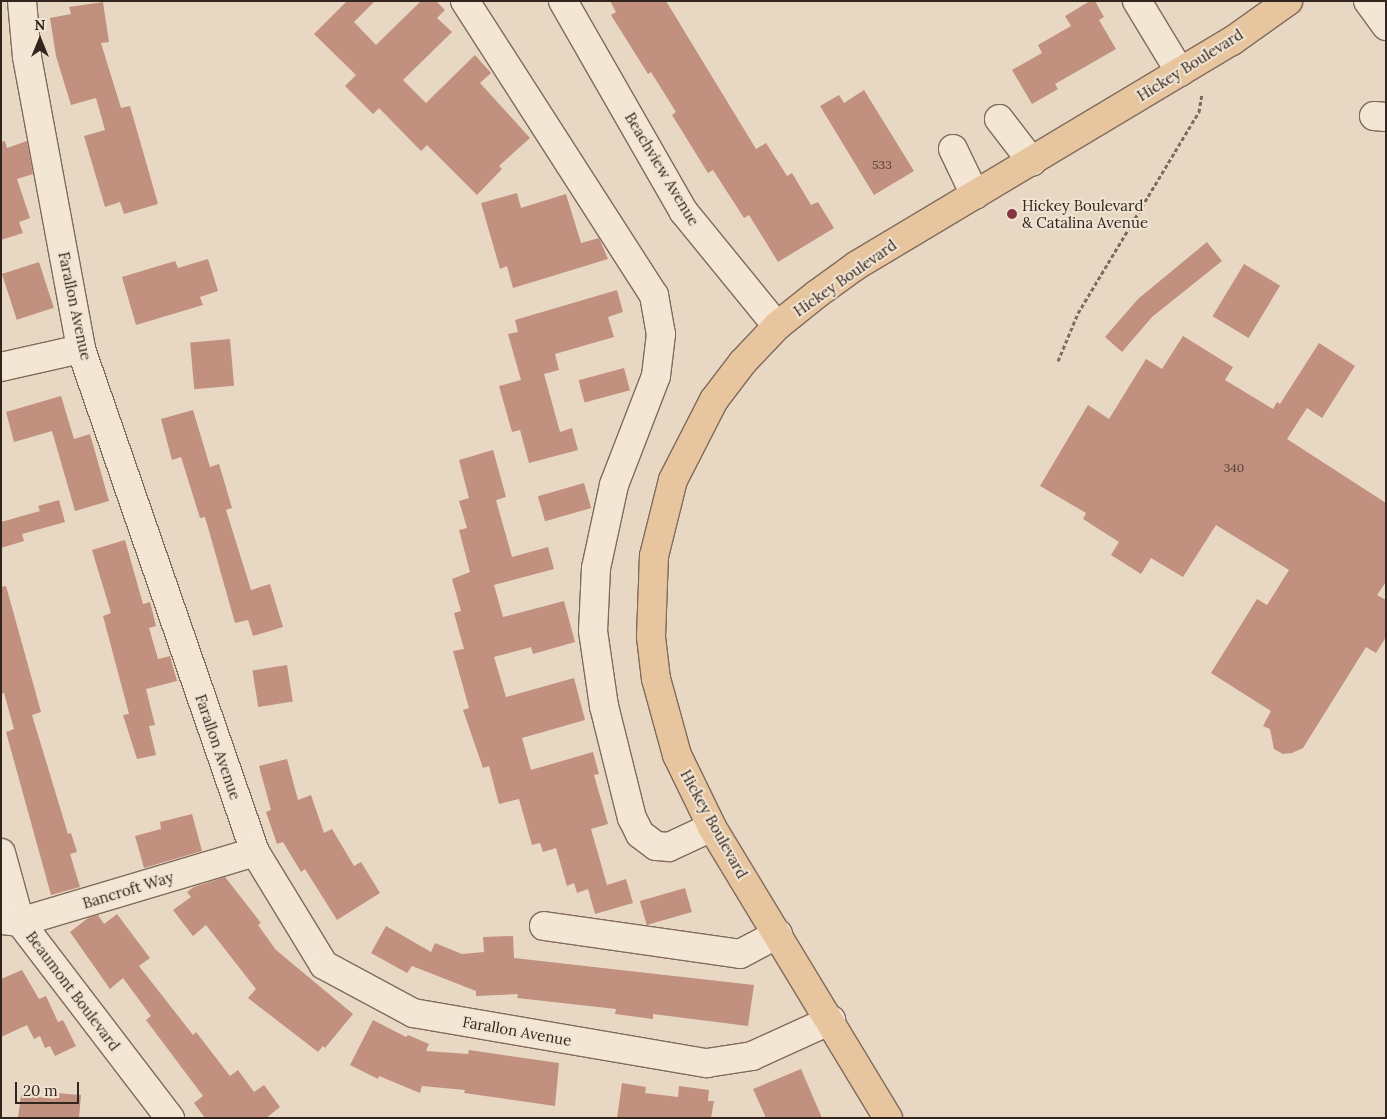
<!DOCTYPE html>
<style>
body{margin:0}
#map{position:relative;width:1387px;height:1119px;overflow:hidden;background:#e8d8c3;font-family:Lora,serif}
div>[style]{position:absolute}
.building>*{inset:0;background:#c1907e;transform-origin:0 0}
.path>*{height:3px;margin-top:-1.5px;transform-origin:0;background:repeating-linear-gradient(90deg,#806a5c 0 4px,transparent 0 6.5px)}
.roads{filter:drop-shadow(1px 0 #806a5c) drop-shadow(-1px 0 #806a5c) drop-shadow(0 1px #806a5c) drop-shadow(0 -1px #806a5c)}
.minor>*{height:28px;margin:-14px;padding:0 14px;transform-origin:14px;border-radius:14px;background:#f4e6d5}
.major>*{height:28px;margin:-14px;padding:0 14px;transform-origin:14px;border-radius:14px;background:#e7c69f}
.dots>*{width:14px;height:14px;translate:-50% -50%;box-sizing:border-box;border:2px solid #f0e3d2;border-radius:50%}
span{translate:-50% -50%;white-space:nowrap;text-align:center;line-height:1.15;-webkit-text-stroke:4px #f0e3d2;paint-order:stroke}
.number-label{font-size:12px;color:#554036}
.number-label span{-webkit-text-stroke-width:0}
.street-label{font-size:15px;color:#31251e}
.poi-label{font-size:15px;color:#31251e}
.left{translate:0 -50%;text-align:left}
.frame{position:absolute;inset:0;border:2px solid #31251e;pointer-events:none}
.north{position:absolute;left:15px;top:15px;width:50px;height:50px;-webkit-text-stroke:4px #f0e3d2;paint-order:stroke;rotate:0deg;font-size:14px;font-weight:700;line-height:20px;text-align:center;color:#31251e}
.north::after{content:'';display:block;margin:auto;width:18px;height:22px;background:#31251e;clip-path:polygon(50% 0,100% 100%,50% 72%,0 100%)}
.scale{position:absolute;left:15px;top:1082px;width:64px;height:22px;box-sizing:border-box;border:2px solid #31251e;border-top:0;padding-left:6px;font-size:15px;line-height:18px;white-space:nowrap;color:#31251e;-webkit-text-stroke:4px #f0e3d2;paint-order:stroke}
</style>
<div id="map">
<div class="building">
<i style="clip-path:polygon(347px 1px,375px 1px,354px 22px,376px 45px,421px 1px,436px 1px,445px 10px,437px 18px,452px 32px,403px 80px,426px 103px,475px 55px,491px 73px,480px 83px,530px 138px,499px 166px,502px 169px,477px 195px,427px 145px,421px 151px,379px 108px,373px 114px,345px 86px,356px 75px,314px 34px)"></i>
<i style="clip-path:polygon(610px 1px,666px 1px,756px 149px,766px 143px,787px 176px,792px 173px,811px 205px,818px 202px,834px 228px,778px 262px,749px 215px,744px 218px,713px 170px,708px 173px,672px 115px,676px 112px,651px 72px,648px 74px,611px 15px,616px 12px)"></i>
<i style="clip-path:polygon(1090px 1px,1095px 1px,1104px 17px,1099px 20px,1116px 49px,1055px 84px,1058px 89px,1032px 104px,1012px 70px,1042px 53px,1038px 45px,1071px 26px,1065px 16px)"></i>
<i style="clip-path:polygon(103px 2px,109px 42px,101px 43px,121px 108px,130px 106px,158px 204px,124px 214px,120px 202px,105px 207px,84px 136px,105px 130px,96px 98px,71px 105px,56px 56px,50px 18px,71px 14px,69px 7px)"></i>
<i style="clip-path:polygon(864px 90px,914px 171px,874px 195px,820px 106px,839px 95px,844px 103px)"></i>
<i style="clip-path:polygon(5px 141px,7px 148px,27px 141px,33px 174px,17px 179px,30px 218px,19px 222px,23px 233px,1px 240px,1px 142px)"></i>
<i style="clip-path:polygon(517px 193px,521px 208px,566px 194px,581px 243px,599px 238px,608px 259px,513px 288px,507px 266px,500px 269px,481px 203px)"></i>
<i style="clip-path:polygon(1207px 242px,1222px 261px,1152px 317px,1122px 352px,1105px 337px,1138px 299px)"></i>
<i style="clip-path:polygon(208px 259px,218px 291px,200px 297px,203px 305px,136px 325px,122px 277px,175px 261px,178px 268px)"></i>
<i style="left:39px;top:262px;width:48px;height:39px;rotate:72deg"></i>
<i style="left:1244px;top:264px;width:42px;height:61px;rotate:31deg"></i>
<i style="clip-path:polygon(617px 290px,623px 312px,608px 317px,614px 337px,555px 354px,559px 370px,544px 374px,560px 432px,572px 428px,578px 450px,529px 463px,520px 430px,512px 432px,499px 386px,521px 380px,508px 334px,518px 332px,515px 320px)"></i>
<i style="clip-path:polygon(1183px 336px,1233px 367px,1225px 380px,1273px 409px,1277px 402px,1280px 404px,1319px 343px,1355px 366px,1322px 418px,1307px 408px,1287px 439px,1386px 503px,1386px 582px,1377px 595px,1386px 600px,1386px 637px,1376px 653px,1366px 647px,1303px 748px,1292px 753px,1283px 754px,1274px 749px,1270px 729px,1263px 726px,1271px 711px,1211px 673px,1257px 599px,1267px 605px,1289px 570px,1216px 525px,1183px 577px,1151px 558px,1141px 574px,1111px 555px,1119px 542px,1083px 519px,1086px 513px,1040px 486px,1088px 405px,1109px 419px,1146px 359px,1162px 369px)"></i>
<i style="left:230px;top:339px;width:47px;height:40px;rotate:85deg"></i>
<i style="left:624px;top:368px;width:23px;height:47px;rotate:75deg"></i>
<i style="clip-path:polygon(61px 396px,74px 439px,90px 434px,109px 501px,75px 511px,52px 431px,14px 442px,6px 412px)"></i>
<i style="clip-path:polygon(193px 410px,210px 467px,219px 464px,232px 508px,226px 510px,251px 590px,270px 584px,283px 627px,253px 636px,248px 620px,235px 623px,205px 517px,200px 518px,181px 457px,172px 460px,161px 419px)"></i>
<i style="clip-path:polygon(493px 450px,506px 497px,496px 500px,512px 557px,548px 547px,554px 569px,494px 585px,503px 617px,564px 601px,575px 642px,533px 654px,531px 647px,494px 657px,506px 697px,574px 678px,585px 720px,522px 738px,531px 770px,593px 752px,599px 774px,594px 775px,608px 824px,591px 829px,607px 885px,626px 879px,633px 903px,595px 914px,588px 889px,577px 893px,574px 883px,567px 886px,556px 848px,543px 852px,540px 843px,532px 845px,519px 799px,499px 804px,489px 766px,483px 768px,463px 710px,469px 708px,453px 651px,464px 649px,454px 613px,461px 611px,452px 579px,470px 572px,459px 530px,467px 528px,459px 501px,469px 498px,459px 460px)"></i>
<i style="left:584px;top:483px;width:26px;height:48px;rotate:74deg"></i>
<i style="clip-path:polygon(59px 500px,65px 522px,22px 534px,24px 541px,1px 548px,1px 522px,40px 511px,38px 506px)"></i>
<i style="clip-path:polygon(125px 540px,143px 604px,150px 602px,156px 626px,149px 628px,158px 659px,170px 656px,177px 681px,146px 689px,155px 725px,149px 726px,156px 755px,137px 759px,123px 715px,129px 714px,103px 616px,111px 613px,92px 550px)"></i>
<i style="clip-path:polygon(6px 586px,41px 712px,32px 715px,68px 834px,71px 833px,77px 852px,70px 854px,80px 887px,51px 895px,6px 732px,14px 729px,4px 693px,1px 694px,1px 587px)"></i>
<i style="left:287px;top:665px;width:37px;height:35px;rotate:81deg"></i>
<i style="clip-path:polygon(287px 759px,298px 800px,311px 795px,324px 833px,332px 829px,354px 866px,361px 862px,380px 893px,337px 920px,305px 869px,301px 872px,283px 842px,277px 844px,266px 812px,271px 810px,259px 766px)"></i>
<i style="clip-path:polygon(192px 814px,202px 851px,144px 868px,135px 836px,161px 829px,160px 822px)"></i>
<i style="clip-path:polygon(225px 877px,261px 923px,258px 925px,276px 950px,353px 1014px,325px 1048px,323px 1046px,318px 1052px,248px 998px,256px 989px,206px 925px,193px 936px,173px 910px,191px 897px,187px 892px,194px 887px)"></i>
<i style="left:685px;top:888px;width:25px;height:47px;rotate:74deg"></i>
<i style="clip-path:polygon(117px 914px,150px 958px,139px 966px,193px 1035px,196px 1032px,230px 1076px,238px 1070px,254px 1092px,264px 1085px,280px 1107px,266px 1118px,205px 1118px,194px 1103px,203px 1096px,146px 1020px,151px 1016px,123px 978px,110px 989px,70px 932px,88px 918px,98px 915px,104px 924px)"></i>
<i style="clip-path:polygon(386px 926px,431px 952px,435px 943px,462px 954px,484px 952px,483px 937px,513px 936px,514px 958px,754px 985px,748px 1026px,653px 1014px,653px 1019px,615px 1014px,616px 1009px,517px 998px,518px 994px,476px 996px,476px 991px,412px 966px,407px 973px,371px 953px)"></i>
<i style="clip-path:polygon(22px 970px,39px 999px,46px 996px,58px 1022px,63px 1020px,76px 1046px,55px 1056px,50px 1046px,45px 1048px,40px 1036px,34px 1039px,27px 1025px,1px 1037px,1px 979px)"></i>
<i style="clip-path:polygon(373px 1020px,406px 1037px,408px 1035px,429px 1044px,426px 1051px,468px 1054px,469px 1050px,559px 1063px,555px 1106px,464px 1093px,465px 1090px,422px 1086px,420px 1093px,379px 1076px,378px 1079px,350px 1065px)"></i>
<i style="clip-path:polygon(801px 1069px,822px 1118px,766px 1118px,753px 1089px)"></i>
<i style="clip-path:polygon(622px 1083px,646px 1087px,645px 1093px,678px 1097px,679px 1086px,709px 1090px,708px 1101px,714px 1101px,711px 1118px,617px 1118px)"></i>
<i style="clip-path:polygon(56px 1093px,81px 1095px,79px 1118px,18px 1118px,21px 1095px,55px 1099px)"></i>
</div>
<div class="path">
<i style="left:1058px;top:361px;width:52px;rotate:-67.4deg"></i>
<i style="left:1078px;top:313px;width:235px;rotate:-59deg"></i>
<i style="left:1199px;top:112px;width:18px;rotate:-81deg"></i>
</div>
<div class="roads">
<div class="minor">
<i style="left:22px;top:1px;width:56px;rotate:84.9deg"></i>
<i style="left:27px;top:57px;width:297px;rotate:79.5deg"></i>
<i style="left:81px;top:349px;width:532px;rotate:70.92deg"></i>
<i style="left:255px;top:852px;width:132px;rotate:58.6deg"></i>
<i style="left:324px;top:965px;width:101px;rotate:28.3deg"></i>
<i style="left:413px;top:1013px;width:298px;rotate:9.7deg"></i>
<i style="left:707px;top:1063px;width:46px;rotate:-8.8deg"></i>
<i style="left:752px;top:1056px;width:87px;rotate:-24.5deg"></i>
<i style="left:465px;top:1px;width:350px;rotate:57.3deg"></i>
<i style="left:654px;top:295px;width:40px;rotate:80deg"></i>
<i style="left:661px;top:334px;width:42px;rotate:96.8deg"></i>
<i style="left:656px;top:376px;width:117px;rotate:111.1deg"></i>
<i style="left:614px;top:485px;width:85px;rotate:102.2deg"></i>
<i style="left:596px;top:568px;width:63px;rotate:92.7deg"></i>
<i style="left:593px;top:631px;width:76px;rotate:81.7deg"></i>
<i style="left:604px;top:706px;width:115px;rotate:76deg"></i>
<i style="left:632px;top:818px;width:18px;rotate:63deg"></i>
<i style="left:640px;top:834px;width:20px;rotate:37deg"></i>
<i style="left:656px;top:846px;width:13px;rotate:4deg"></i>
<i style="left:669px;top:847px;width:47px;rotate:-24.9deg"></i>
<i style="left:563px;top:1px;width:243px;rotate:60.2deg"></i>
<i style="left:684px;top:212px;width:147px;rotate:50.8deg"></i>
<i style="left:1137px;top:1px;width:83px;rotate:58.8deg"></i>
<i style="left:1368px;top:1px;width:31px;rotate:54deg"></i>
<i style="left:1374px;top:116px;width:12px;rotate:5deg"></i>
<i style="left:999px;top:119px;width:54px;rotate:52.5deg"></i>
<i style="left:953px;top:149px;width:51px;rotate:64.4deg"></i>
<i style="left:1px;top:367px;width:82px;rotate:-12.7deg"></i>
<i style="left:1px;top:853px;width:72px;rotate:74.6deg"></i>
<i style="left:20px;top:922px;width:247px;rotate:52.6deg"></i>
<i style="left:3px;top:920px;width:17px;rotate:7deg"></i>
<i style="left:20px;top:922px;width:245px;rotate:-16.6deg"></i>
<i style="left:544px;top:926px;width:198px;rotate:8.1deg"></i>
<i style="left:740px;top:954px;width:43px;rotate:-27.8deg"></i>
</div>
<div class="major">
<i style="left:888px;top:1118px;width:340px;rotate:-121.2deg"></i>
<i style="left:712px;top:827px;width:80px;rotate:-115.9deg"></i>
<i style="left:677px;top:755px;width:79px;rotate:-105.4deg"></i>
<i style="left:656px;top:679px;width:42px;rotate:-96.8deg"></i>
<i style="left:651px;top:637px;width:81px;rotate:-87.9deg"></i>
<i style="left:654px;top:556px;width:78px;rotate:-76deg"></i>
<i style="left:673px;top:480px;width:90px;rotate:-62.9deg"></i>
<i style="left:714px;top:400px;width:48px;rotate:-52.7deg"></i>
<i style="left:743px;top:362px;width:50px;rotate:-46.6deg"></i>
<i style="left:777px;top:326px;width:51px;rotate:-38.7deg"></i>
<i style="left:817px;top:294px;width:49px;rotate:-35.9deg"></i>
<i style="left:857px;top:265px;width:437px;rotate:-30.9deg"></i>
<i style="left:1232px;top:41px;width:69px;rotate:-35.5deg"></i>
</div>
</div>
<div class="dots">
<i style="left:1012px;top:214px;background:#873440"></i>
</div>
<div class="number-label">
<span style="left:882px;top:165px">533</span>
<span style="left:1234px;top:468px">340</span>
</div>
<div class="street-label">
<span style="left:1190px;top:65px;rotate:-32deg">Hickey Boulevard</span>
<span style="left:662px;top:169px;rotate:59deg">Beachview Avenue</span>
<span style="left:845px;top:278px;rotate:-35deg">Hickey Boulevard</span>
<span style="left:75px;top:306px;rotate:78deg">Farallon Avenue</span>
<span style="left:218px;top:747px;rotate:71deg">Farallon Avenue</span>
<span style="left:714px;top:824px;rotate:61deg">Hickey Boulevard</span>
<span style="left:128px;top:890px;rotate:-17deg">Bancroft Way</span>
<span style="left:73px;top:991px;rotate:53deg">Beaumont Boulevard</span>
<span style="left:517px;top:1031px;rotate:10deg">Farallon Avenue</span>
</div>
<div class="poi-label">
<span class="left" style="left:1022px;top:214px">Hickey Boulevard<br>&amp; Catalina Avenue</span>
</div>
<div class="frame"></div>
<div class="north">N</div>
<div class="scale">20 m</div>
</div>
